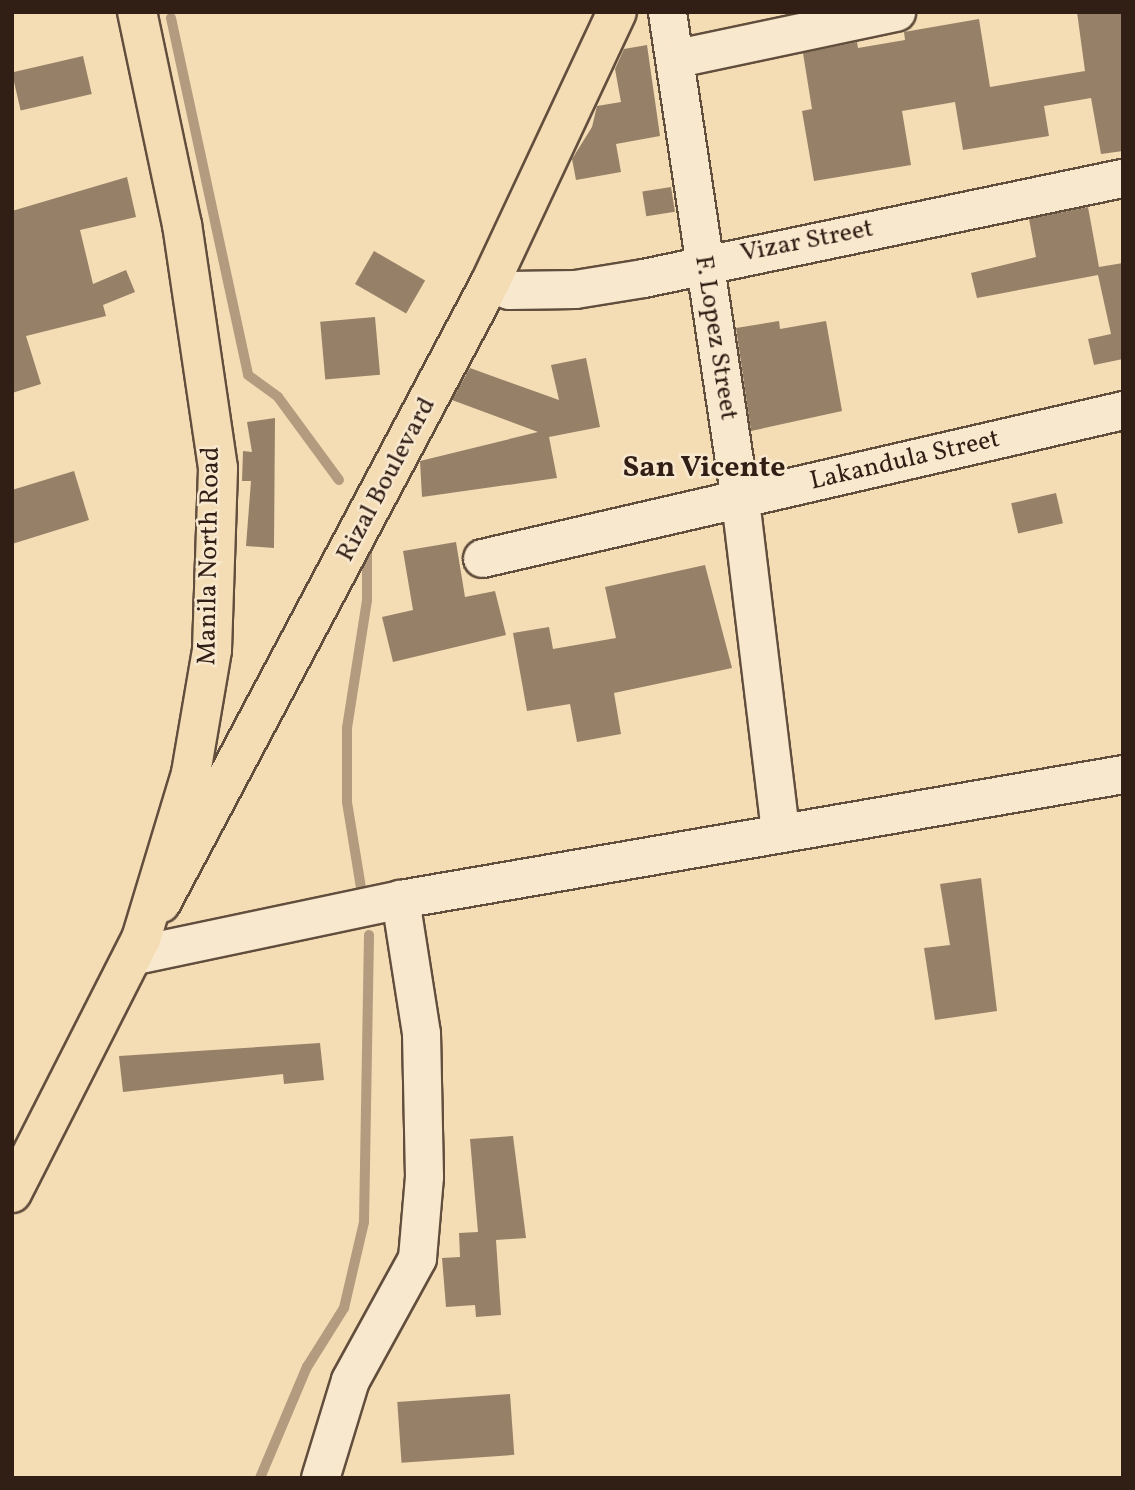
<!DOCTYPE html>
<style>
body{margin:0}
#map{position:relative;width:1135px;height:1490px;overflow:hidden;background:#f4dcb4;font-family:Vollkorn,serif}
div>[style]{position:absolute}
.stream>*{height:10px;margin:-5px;padding:0 5px;transform-origin:5px;border-radius:5px;background:#b29b7e}
.building>*{inset:0;background:#968168;transform-origin:0 0}
.roads{filter:drop-shadow(2px 0 #624e3d) drop-shadow(-2px 0 #624e3d) drop-shadow(0 2px #624e3d) drop-shadow(0 -2px #624e3d)}
.minor>*{height:37px;margin:-18.5px;padding:0 18.5px;transform-origin:18.5px;border-radius:18.5px;background:#f8e8ce}
.major>*{height:38px;margin:-19px;padding:0 19px;transform-origin:19px;border-radius:19px;background:#f4dcb4}
.highway>*{height:38px;margin:-19px;padding:0 19px;transform-origin:19px;border-radius:19px;background:#f4dcb4}
span{translate:-50% -50%;white-space:nowrap;text-align:center;line-height:1.15;-webkit-text-stroke:5px #f8e8ce;paint-order:stroke}
.street-label{font-size:26px;color:#311e15}
.quarter-label{font-size:30px;color:#311e15;font-weight:700}
.frame{position:absolute;inset:0;border:14px solid #311e15;pointer-events:none}
</style>
<div id="map">
<div class="stream">
<i style="left:171px;top:18px;width:365px;rotate:77.8deg"></i>
<i style="left:248px;top:375px;width:37px;rotate:36deg"></i>
<i style="left:278px;top:397px;width:103px;rotate:53.7deg"></i>
<i style="left:363px;top:900px;width:99px;rotate:-99.3deg"></i>
<i style="left:347px;top:802px;width:74px;rotate:-90deg"></i>
<i style="left:347px;top:728px;width:129px;rotate:-81.1deg"></i>
<i style="left:367px;top:601px;width:58px;rotate:-90deg"></i>
<i style="left:260px;top:1478px;width:121px;rotate:-67.1deg"></i>
<i style="left:307px;top:1367px;width:70px;rotate:-57.9deg"></i>
<i style="left:344px;top:1308px;width:88px;rotate:-76.9deg"></i>
<i style="left:364px;top:1222px;width:287px;rotate:-89deg"></i>
</div>
<div class="building">
<i style="clip-path:polygon(1077px 12px,1123px 12px,1123px 151px,1101px 154px,1091px 98px,1044px 106px,1049px 136px,963px 150px,955px 102px,902px 111px,911px 165px,814px 181px,802px 111px,812px 109px,803px 53px,857px 42px,858px 48px,905px 40px,904px 32px,979px 19px,990px 87px,1085px 71px)"></i>
<i style="clip-path:polygon(647px 45px,660px 136px,616px 144px,621px 172px,576px 180px,572px 159px,592px 127px,597px 106px,621px 102px,615px 69px,624px 49px)"></i>
<i style="left:83px;top:56px;width:39px;height:73px;rotate:77deg"></i>
<i style="clip-path:polygon(127px 177px,136px 217px,80px 230px,93px 284px,126px 270px,135px 292px,103px 305px,106px 316px,26px 336px,41px 384px,12px 393px,12px 211px)"></i>
<i style="left:671px;top:187px;width:25px;height:29px;rotate:81deg"></i>
<i style="clip-path:polygon(1088px 207px,1099px 267px,1123px 263px,1123px 359px,1094px 365px,1088px 339px,1111px 334px,1098px 275px,977px 298px,971px 273px,1036px 257px,1029px 219px)"></i>
<i style="left:374px;top:251px;width:59px;height:38px;rotate:30deg"></i>
<i style="left:375px;top:317px;width:58px;height:55px;rotate:85deg"></i>
<i style="clip-path:polygon(779px 321px,780px 329px,826px 321px,842px 411px,751px 431px,736px 328px)"></i>
<i style="clip-path:polygon(586px 358px,600px 427px,549px 437px,557px 478px,422px 497px,420px 461px,538px 432px,452px 400px,470px 368px,559px 400px,551px 365px)"></i>
<i style="clip-path:polygon(275px 418px,274px 548px,246px 546px,251px 481px,242px 481px,243px 451px,252px 452px,247px 422px)"></i>
<i style="clip-path:polygon(74px 471px,89px 520px,12px 544px,12px 490px)"></i>
<i style="left:1056px;top:493px;width:31px;height:46px;rotate:77deg"></i>
<i style="clip-path:polygon(456px 542px,465px 597px,495px 591px,506px 635px,393px 662px,382px 617px,413px 610px,403px 551px)"></i>
<i style="clip-path:polygon(705px 565px,732px 668px,614px 693px,621px 734px,577px 742px,570px 704px,527px 711px,513px 633px,549px 627px,553px 649px,616px 638px,605px 587px)"></i>
<i style="clip-path:polygon(981px 878px,997px 1011px,935px 1020px,924px 948px,950px 945px,940px 884px)"></i>
<i style="clip-path:polygon(320px 1043px,324px 1080px,284px 1084px,283px 1074px,123px 1092px,119px 1056px)"></i>
<i style="clip-path:polygon(513px 1136px,526px 1238px,496px 1240px,501px 1315px,476px 1317px,475px 1305px,446px 1307px,442px 1258px,460px 1257px,459px 1233px,478px 1232px,470px 1139px)"></i>
<i style="left:510px;top:1394px;width:61px;height:113px;rotate:86deg"></i>
</div>
<div class="roads">
<div class="minor">
<i style="left:667px;top:12px;width:493px;rotate:81.5deg"></i>
<i style="left:740px;top:500px;width:333px;rotate:83.1deg"></i>
<i style="left:677px;top:58px;width:224px;rotate:-11.9deg"></i>
<i style="left:490px;top:283px;width:20px;rotate:20deg"></i>
<i style="left:509px;top:290px;width:66px;rotate:-0.9deg"></i>
<i style="left:575px;top:289px;width:69px;rotate:-9.2deg"></i>
<i style="left:643px;top:278px;width:490px;rotate:-11.8deg"></i>
<i style="left:482px;top:558px;width:658px;rotate:-13deg"></i>
<i style="left:135px;top:955px;width:271px;rotate:-11.9deg"></i>
<i style="left:400px;top:899px;width:734px;rotate:-9.81deg"></i>
<i style="left:320px;top:1478px;width:102px;rotate:-73deg"></i>
<i style="left:350px;top:1380px;width:139px;rotate:-61.2deg"></i>
<i style="left:417px;top:1258px;width:82px;rotate:-85.1deg"></i>
<i style="left:424px;top:1176px;width:143px;rotate:-91.2deg"></i>
<i style="left:421px;top:1033px;width:136px;rotate:-98.9deg"></i>
</div>
<div class="major">
<i style="left:161px;top:903px;width:702px;rotate:-62.05deg"></i>
<i style="left:490px;top:283px;width:299px;rotate:-64.9deg"></i>
</div>
<div class="highway">
<i style="left:12px;top:1193px;width:285px;rotate:-63.1deg"></i>
<i style="left:141px;top:939px;width:173px;rotate:-73.2deg"></i>
<i style="left:191px;top:773px;width:125px;rotate:-80.3deg"></i>
<i style="left:212px;top:650px;width:182px;rotate:-88.1deg"></i>
<i style="left:218px;top:468px;width:246px;rotate:-98.4deg"></i>
<i style="left:182px;top:225px;width:218px;rotate:-101.9deg"></i>
</div>
</div>
<div class="street-label">
<span style="left:807px;top:242px;rotate:-11deg">Vizar Street</span>
<span style="left:715px;top:338px;rotate:81deg">F. Lopez Street</span>
<span style="left:905px;top:461px;rotate:-13deg">Lakandula Street</span>
<span style="left:387px;top:480px;rotate:-62deg">Rizal Boulevard</span>
<span style="left:210px;top:556px;rotate:-89deg">Manila North Road</span>
</div>
<div class="quarter-label">
<span style="left:704px;top:468px">San Vicente</span>
</div>
<div class="frame"></div>
</div>
